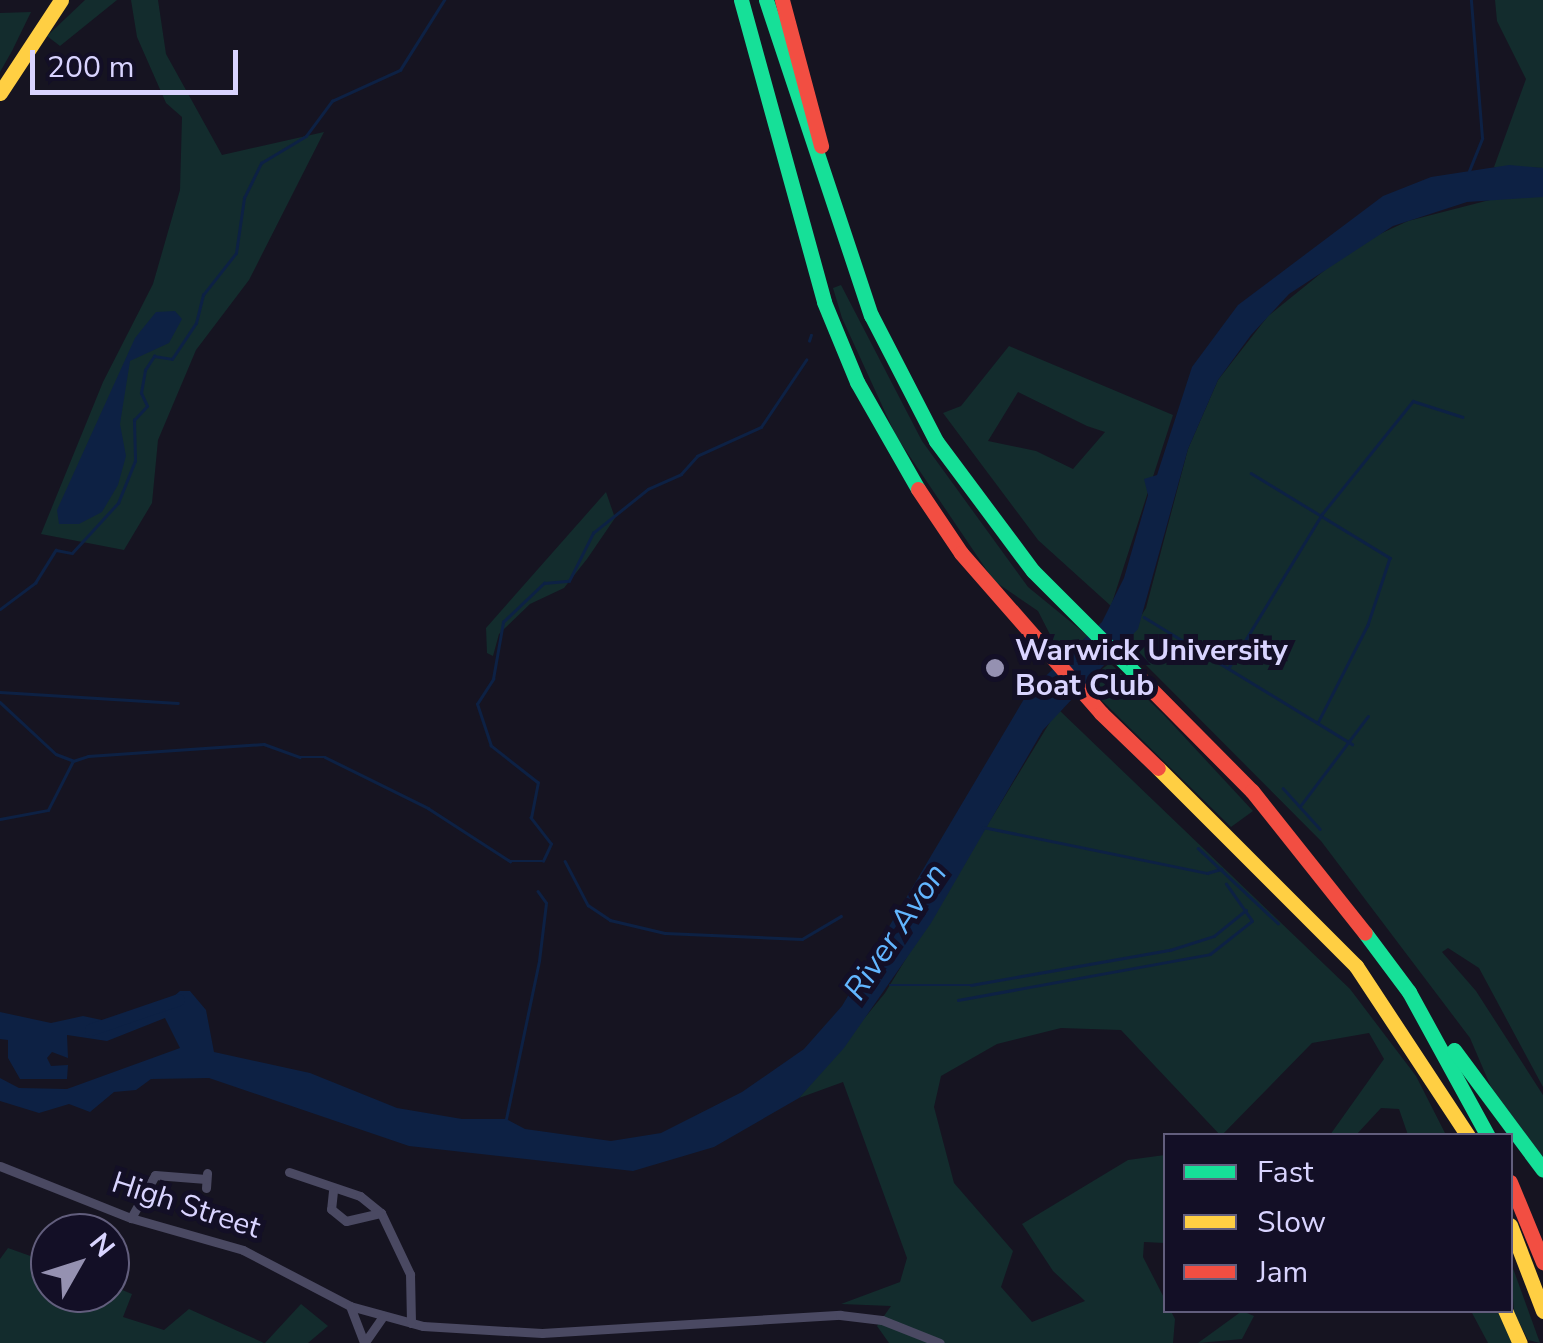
<!DOCTYPE html>
<style>
body{margin:0}
#map{position:relative;width:1543px;height:1343px;overflow:hidden;background:#161421;font-family:"Nunito Sans",sans-serif}
div>[style]{position:absolute}
.green>*{inset:0;background:#132c2d}
.water>*{inset:0;background:#0d2144}
.stream>*{height:2.5px;margin:-1.25px;padding:0 1.25px;transform-origin:1.25px;border-radius:1.25px;background:#0d2144}
.river>*{height:12px;margin:-6px;padding:0 6px;transform-origin:6px;border-radius:6px;background:#0d2144}
.street>*{height:9px;margin:-4.5px;padding:0 4.5px;transform-origin:4.5px;border-radius:4.5px;background:#4a4962}
.fast>*{height:15px;margin:-7.5px;padding:0 7.5px;transform-origin:7.5px;border-radius:7.5px;background:#16e098}
.slow>*{height:15px;margin:-7.5px;padding:0 7.5px;transform-origin:7.5px;border-radius:7.5px;background:#ffcf43}
.jam>*{height:15px;margin:-7.5px;padding:0 7.5px;transform-origin:7.5px;border-radius:7.5px;background:#f24e42}
.dots>*{width:28px;height:28px;translate:-50% -50%;box-sizing:border-box;border:5px solid #130f26;border-radius:50%}
span{translate:-50% -50%;white-space:nowrap;text-align:center;line-height:1.15;-webkit-text-stroke:10px #130f26;paint-order:stroke}
.poi-label{font-size:30px;color:#d9d4ff;font-weight:700}
.left{translate:0 -50%;text-align:left}
.street-label{font-size:30px;color:#d9d4ff}
.water-label{font-size:32px;color:#62b6ff;font-style:italic}
.legend{position:absolute;left:1163px;top:1133px;width:350px;height:180px;box-sizing:border-box;background:#130f26;border:2px solid #625e7d;margin:0;padding:12px 18px;list-style:none;font-size:30px;color:#d9d4ff}
.legend li{display:flex;align-items:center;gap:20px;height:50px}
.legend b{width:50px;border:2px solid #625e7d}
.north{position:absolute;left:30px;top:1213px;width:100px;height:100px;box-sizing:border-box;background:#130f26;border:2px solid #625e7d;border-radius:50%;rotate:51deg;font-size:28px;font-weight:700;line-height:40px;text-align:center;color:#d9d4ff}
.north::after{content:'';display:block;margin:auto;width:35px;height:45px;background:#9591b1;clip-path:polygon(50% 0,100% 100%,50% 72%,0 100%)}
.scale{position:absolute;left:30px;top:50px;width:208px;height:45px;box-sizing:border-box;border:5px solid #d9d4ff;border-top:0;padding-left:12px;font-size:30px;line-height:35px;white-space:nowrap;color:#d9d4ff;-webkit-text-stroke:8px #130f26;paint-order:stroke}
</style>
<div id="map">
<div class="green">
<i style="clip-path:polygon(85px 0,117px 0,60px 46px,47px 36px)"></i>
<i style="clip-path:polygon(131px 0,158px 0,166px 54px,222px 155px,324px 132px,249px 280px,196px 350px,158px 440px,152px 503px,124px 550px,41px 534px,103px 382px,153px 284px,180px 190px,182px 117px,166px 103px,137px 37px)"></i>
<i style="clip-path:polygon(1495px 0,1543px 0,1543px 168px,1494px 167px,1526px 79px,1497px 21px)"></i>
<i style="clip-path:polygon(31px 12px,12px 51px,0 72px,0 13px)"></i>
<i style="clip-path:polygon(1509px 195px,1543px 197px,1543px 1087px,1479px 968px,1448px 948px,1442px 952px,1476px 991px,1543px 1095px,1543px 1158px,1491px 1087px,1470px 1038px,1321px 841px,1124px 643px,1146px 608px,1188px 449px,1218px 380px,1268px 316px,1356px 245px,1408px 221px)"></i>
<i style="clip-path:polygon(841px 285px,922px 441px,1028px 587px,1088px 636px,1062px 658px,1038px 611px,994px 581px,896px 436px,842px 318px,833px 288px)"></i>
<i style="clip-path:polygon(evenodd,1009px 346px,1173px 415px,1111px 606px,1038px 540px,943px 413px,961px 406px,1009px 346px,1018px 392px,1087px 426px,1105px 432px,1073px 469px,1036px 451px,988px 441px,1018px 392px)"></i>
<i style="clip-path:polygon(606px 492px,615px 518px,587px 559px,564px 588px,530px 604px,499px 634px,493px 656px,487px 653px,486px 628px)"></i>
<i style="clip-path:polygon(1110px 663px,1163px 714px,1253px 811px,1231px 827px,1084px 683px)"></i>
<i style="clip-path:polygon(1058px 709px,1350px 989px,1416px 1076px,1446px 1135px,1408px 1135px,1399px 1109px,1381px 1108px,1356px 1135px,1330px 1135px,1384px 1059px,1369px 1033px,1312px 1043px,1221px 1136px,1121px 1030px,1061px 1028px,997px 1044px,941px 1076px,934px 1107px,954px 1183px,1013px 1251px,1001px 1287px,1032px 1322px,1085px 1301px,1053px 1271px,1022px 1224px,1128px 1160px,1165px 1155px,1165px 1243px,1144px 1242px,1143px 1257px,1175px 1319px,1173px 1343px,889px 1343px,877px 1326px,891px 1306px,841px 1304px,900px 1282px,907px 1258px,843px 1082px,799px 1098px,885px 993px)"></i>
<i style="clip-path:polygon(8px 1248px,50px 1263px,50px 1293px,110px 1293px,110px 1285px,132px 1294px,123px 1317px,164px 1330px,189px 1309px,264px 1343px,0 1343px,0 1259px)"></i>
<i style="clip-path:polygon(1510px 1260px,1540px 1343px,1528px 1340px,1514px 1312px)"></i>
<i style="clip-path:polygon(301px 1304px,328px 1326px,308px 1343px,265px 1343px)"></i>
<i style="clip-path:polygon(1242px 1311px,1254px 1316px,1242px 1339px,1198px 1343px)"></i>
<i style="clip-path:polygon(1471px 1311px,1500px 1311px,1513px 1343px,1488px 1343px)"></i>
</div>
<div class="water">
<i style="clip-path:polygon(1509px 165px,1543px 168px,1543px 197px,1467px 202px,1393px 226px,1289px 294px,1251px 335px,1218px 380px,1188px 449px,1138px 629px,1043px 730px,931px 923px,844px 1048px,799px 1098px,714px 1147px,633px 1171px,409px 1146px,209px 1078px,151px 1079px,136px 1090px,114px 1092px,90px 1112px,69px 1104px,39px 1113px,0 1101px,0 1078px,19px 1088px,67px 1089px,180px 1048px,165px 1018px,107px 1041px,67px 1035px,68px 1058px,52px 1052px,47px 1058px,51px 1066px,68px 1065px,67px 1079px,20px 1079px,8px 1058px,8px 1040px,0 1039px,0 1012px,51px 1023px,83px 1016px,116px 1023px,160px 1008px,180px 991px,190px 991px,206px 1010px,214px 1052px,310px 1073px,397px 1108px,462px 1119px,506px 1119px,525px 1129px,611px 1141px,661px 1133px,742px 1092px,804px 1049px,842px 1006px,1027px 694px,1102px 622px,1124px 578px,1148px 495px,1144px 479px,1157px 475px,1192px 367px,1238px 305px,1383px 196px,1431px 177px)"></i>
<i style="clip-path:polygon(175px 311px,182px 319px,169px 343px,130px 361px,120px 424px,126px 456px,118px 485px,102px 512px,79px 524px,59px 524px,57px 510px,135px 338px,156px 312px)"></i>
</div>
<div class="stream">
<i style="left:1469px;top:171px;width:35px;rotate:-68deg"></i>
<i style="left:1482px;top:138px;width:138px;rotate:-94.6deg"></i>
<i style="left:809px;top:341px;width:6px;rotate:-72deg"></i>
<i style="left:1251px;top:473px;width:163px;rotate:31.4deg"></i>
<i style="left:1390px;top:558px;width:71px;rotate:108.2deg"></i>
<i style="left:1368px;top:625px;width:110px;rotate:117deg"></i>
<i style="left:0;top:609px;width:44px;rotate:-36.6deg"></i>
<i style="left:35px;top:583px;width:39px;rotate:-58deg"></i>
<i style="left:56px;top:550px;width:16px;rotate:11deg"></i>
<i style="left:72px;top:553px;width:68px;rotate:-47.4deg"></i>
<i style="left:118px;top:503px;width:45px;rotate:-68deg"></i>
<i style="left:135px;top:461px;width:41px;rotate:-91.4deg"></i>
<i style="left:134px;top:420px;width:19px;rotate:-47deg"></i>
<i style="left:147px;top:406px;width:14px;rotate:-115deg"></i>
<i style="left:141px;top:393px;width:23px;rotate:-80deg"></i>
<i style="left:145px;top:370px;width:17px;rotate:-57deg"></i>
<i style="left:154px;top:356px;width:18px;rotate:9deg"></i>
<i style="left:172px;top:359px;width:43px;rotate:-56.3deg"></i>
<i style="left:196px;top:323px;width:29px;rotate:-76deg"></i>
<i style="left:203px;top:295px;width:53px;rotate:-51.8deg"></i>
<i style="left:236px;top:253px;width:56px;rotate:-81.7deg"></i>
<i style="left:244px;top:198px;width:39px;rotate:-64deg"></i>
<i style="left:261px;top:163px;width:52px;rotate:-31deg"></i>
<i style="left:306px;top:136px;width:44px;rotate:-53.4deg"></i>
<i style="left:332px;top:101px;width:75px;rotate:-24.5deg"></i>
<i style="left:400px;top:70px;width:83px;rotate:-57.8deg"></i>
<i style="left:1144px;top:617px;width:244px;rotate:31.4deg"></i>
<i style="left:1229px;top:667px;width:179px;rotate:-58.7deg"></i>
<i style="left:1322px;top:514px;width:145px;rotate:-51.2deg"></i>
<i style="left:1413px;top:401px;width:52px;rotate:17.7deg"></i>
<i style="left:0;top:692px;width:178px;rotate:3.5deg"></i>
<i style="left:0;top:702px;width:76px;rotate:42.9deg"></i>
<i style="left:56px;top:754px;width:17px;rotate:21deg"></i>
<i style="left:1283px;top:788px;width:55px;rotate:47.9deg"></i>
<i style="left:1301px;top:805px;width:111px;rotate:-53deg"></i>
<i style="left:0;top:819px;width:49px;rotate:-10.6deg"></i>
<i style="left:48px;top:810px;width:55px;rotate:-63deg"></i>
<i style="left:73px;top:761px;width:16px;rotate:-18deg"></i>
<i style="left:88px;top:756px;width:176px;rotate:-3.9deg"></i>
<i style="left:264px;top:744px;width:38px;rotate:20deg"></i>
<i style="left:300px;top:757px;width:25px"></i>
<i style="left:325px;top:757px;width:115px;rotate:26.3deg"></i>
<i style="left:428px;top:808px;width:98px;rotate:32.9deg"></i>
<i style="left:510px;top:861px;width:33px"></i>
<i style="left:543px;top:861px;width:19px;rotate:-65deg"></i>
<i style="left:551px;top:844px;width:33px;rotate:-128deg"></i>
<i style="left:531px;top:818px;width:36px;rotate:-79deg"></i>
<i style="left:538px;top:783px;width:60px;rotate:-141.8deg"></i>
<i style="left:491px;top:746px;width:44px;rotate:-108.4deg"></i>
<i style="left:477px;top:704px;width:30px;rotate:-57deg"></i>
<i style="left:493px;top:679px;width:58px;rotate:-80deg"></i>
<i style="left:503px;top:622px;width:57px;rotate:-43.6deg"></i>
<i style="left:544px;top:583px;width:25px;rotate:-5deg"></i>
<i style="left:569px;top:581px;width:54px;rotate:-63.4deg"></i>
<i style="left:593px;top:533px;width:70px;rotate:-38.7deg"></i>
<i style="left:648px;top:489px;width:36px;rotate:-24deg"></i>
<i style="left:681px;top:474px;width:24px;rotate:-48deg"></i>
<i style="left:697px;top:456px;width:70px;rotate:-24.4deg"></i>
<i style="left:761px;top:427px;width:81px;rotate:-56.1deg"></i>
<i style="left:983px;top:827px;width:229px;rotate:11.6deg"></i>
<i style="left:1207px;top:873px;width:15px;rotate:-16deg"></i>
<i style="left:1198px;top:848px;width:110px;rotate:43.2deg"></i>
<i style="left:565px;top:861px;width:50px;rotate:62.4deg"></i>
<i style="left:588px;top:905px;width:27px;rotate:34deg"></i>
<i style="left:610px;top:920px;width:57px;rotate:13.3deg"></i>
<i style="left:665px;top:933px;width:137px;rotate:2.5deg"></i>
<i style="left:802px;top:939px;width:45px;rotate:-30.5deg"></i>
<i style="left:890px;top:985px;width:81px"></i>
<i style="left:971px;top:985px;width:202px;rotate:-10deg"></i>
<i style="left:1170px;top:950px;width:46px;rotate:-17.7deg"></i>
<i style="left:1214px;top:936px;width:41px;rotate:-39.1deg"></i>
<i style="left:958px;top:1000px;width:256px;rotate:-10.3deg"></i>
<i style="left:1210px;top:954px;width:53px;rotate:-38.2deg"></i>
<i style="left:1252px;top:921px;width:45px;rotate:-125.1deg"></i>
<i style="left:506px;top:1119px;width:161px;rotate:-78.2deg"></i>
<i style="left:539px;top:961px;width:58px;rotate:-83.1deg"></i>
<i style="left:546px;top:903px;width:14px;rotate:-126deg"></i>
</div>
<div class="river">
<i style="left:91px;top:1030px;width:93px;rotate:-18.8deg"></i>
</div>
<div class="street">
<i style="left:0;top:1166px;width:141px;rotate:21.7deg"></i>
<i style="left:131px;top:1218px;width:116px;rotate:15.9deg"></i>
<i style="left:243px;top:1250px;width:121px;rotate:27.6deg"></i>
<i style="left:350px;top:1306px;width:76px;rotate:15.3deg"></i>
<i style="left:423px;top:1326px;width:119px;rotate:3.4deg"></i>
<i style="left:542px;top:1333px;width:299px;rotate:-3.5deg"></i>
<i style="left:840px;top:1315px;width:42px;rotate:6.8deg"></i>
<i style="left:882px;top:1320px;width:62px;rotate:21.6deg"></i>
<i style="left:289px;top:1172px;width:75px;rotate:18.7deg"></i>
<i style="left:360px;top:1196px;width:27px;rotate:39deg"></i>
<i style="left:381px;top:1213px;width:68px;rotate:64.6deg"></i>
<i style="left:410px;top:1274px;width:49px;rotate:88.8deg"></i>
<i style="left:206px;top:1188px;width:15px;rotate:-86deg"></i>
<i style="left:333px;top:1191px;width:18px;rotate:96deg"></i>
<i style="left:331px;top:1209px;width:19px;rotate:39deg"></i>
<i style="left:346px;top:1221px;width:36px;rotate:-13deg"></i>
<i style="left:131px;top:1218px;width:49px;rotate:-60.8deg"></i>
<i style="left:155px;top:1175px;width:51px;rotate:4.5deg"></i>
<i style="left:350px;top:1306px;width:40px;rotate:69deg"></i>
<i style="left:365px;top:1342px;width:32px;rotate:-55deg"></i>
</div>
<div class="fast">
<i style="left:741px;top:0;width:313px;rotate:74.6deg"></i>
<i style="left:824px;top:302px;width:87px;rotate:67.6deg"></i>
<i style="left:857px;top:382px;width:123px;rotate:60.3deg"></i>
<i style="left:766px;top:0;width:332px;rotate:71.6deg"></i>
<i style="left:871px;top:315px;width:142px;rotate:62.7deg"></i>
<i style="left:936px;top:441px;width:162px;rotate:53.3deg"></i>
<i style="left:1033px;top:571px;width:151px;rotate:45deg"></i>
<i style="left:1365px;top:933px;width:74px;rotate:53.3deg"></i>
<i style="left:1409px;top:992px;width:164px;rotate:61.3deg"></i>
<i style="left:1454px;top:1050px;width:149px;rotate:53.4deg"></i>
</div>
<div class="slow">
<i style="left:0;top:93px;width:111px;rotate:-56.7deg"></i>
<i style="left:1158px;top:768px;width:280px;rotate:45deg"></i>
<i style="left:1356px;top:966px;width:204px;rotate:56.6deg"></i>
<i style="left:1510px;top:1225px;width:92px;rotate:69deg"></i>
<i style="left:1505px;top:1310px;width:36px;rotate:66deg"></i>
</div>
<div class="jam">
<i style="left:782px;top:0;width:151px;rotate:75deg"></i>
<i style="left:918px;top:489px;width:77px;rotate:56.1deg"></i>
<i style="left:961px;top:553px;width:213px;rotate:48.8deg"></i>
<i style="left:1101px;top:713px;width:79px;rotate:44deg"></i>
<i style="left:1140px;top:678px;width:159px;rotate:45.3deg"></i>
<i style="left:1252px;top:791px;width:181px;rotate:51.5deg"></i>
<i style="left:1510px;top:1182px;width:87px;rotate:67.6deg"></i>
</div>
<div class="dots">
<i style="left:995px;top:668px;background:#9591b1"></i>
</div>
<div class="poi-label">
<span class="left" style="left:1015px;top:668px">Warwick University<br>Boat Club</span>
</div>
<div class="street-label">
<span style="left:186px;top:1206px;rotate:18deg">High Street</span>
</div>
<div class="water-label">
<span style="left:896px;top:932px;rotate:-56deg">River Avon</span>
</div>
<ul class="legend">
<li><b style="height:12px;background:#16e098"></b>Fast</li>
<li><b style="height:12px;background:#ffcf43"></b>Slow</li>
<li><b style="height:12px;background:#f24e42"></b>Jam</li>
</ul>
<div class="north">N</div>
<div class="scale">200 m</div>
</div>
